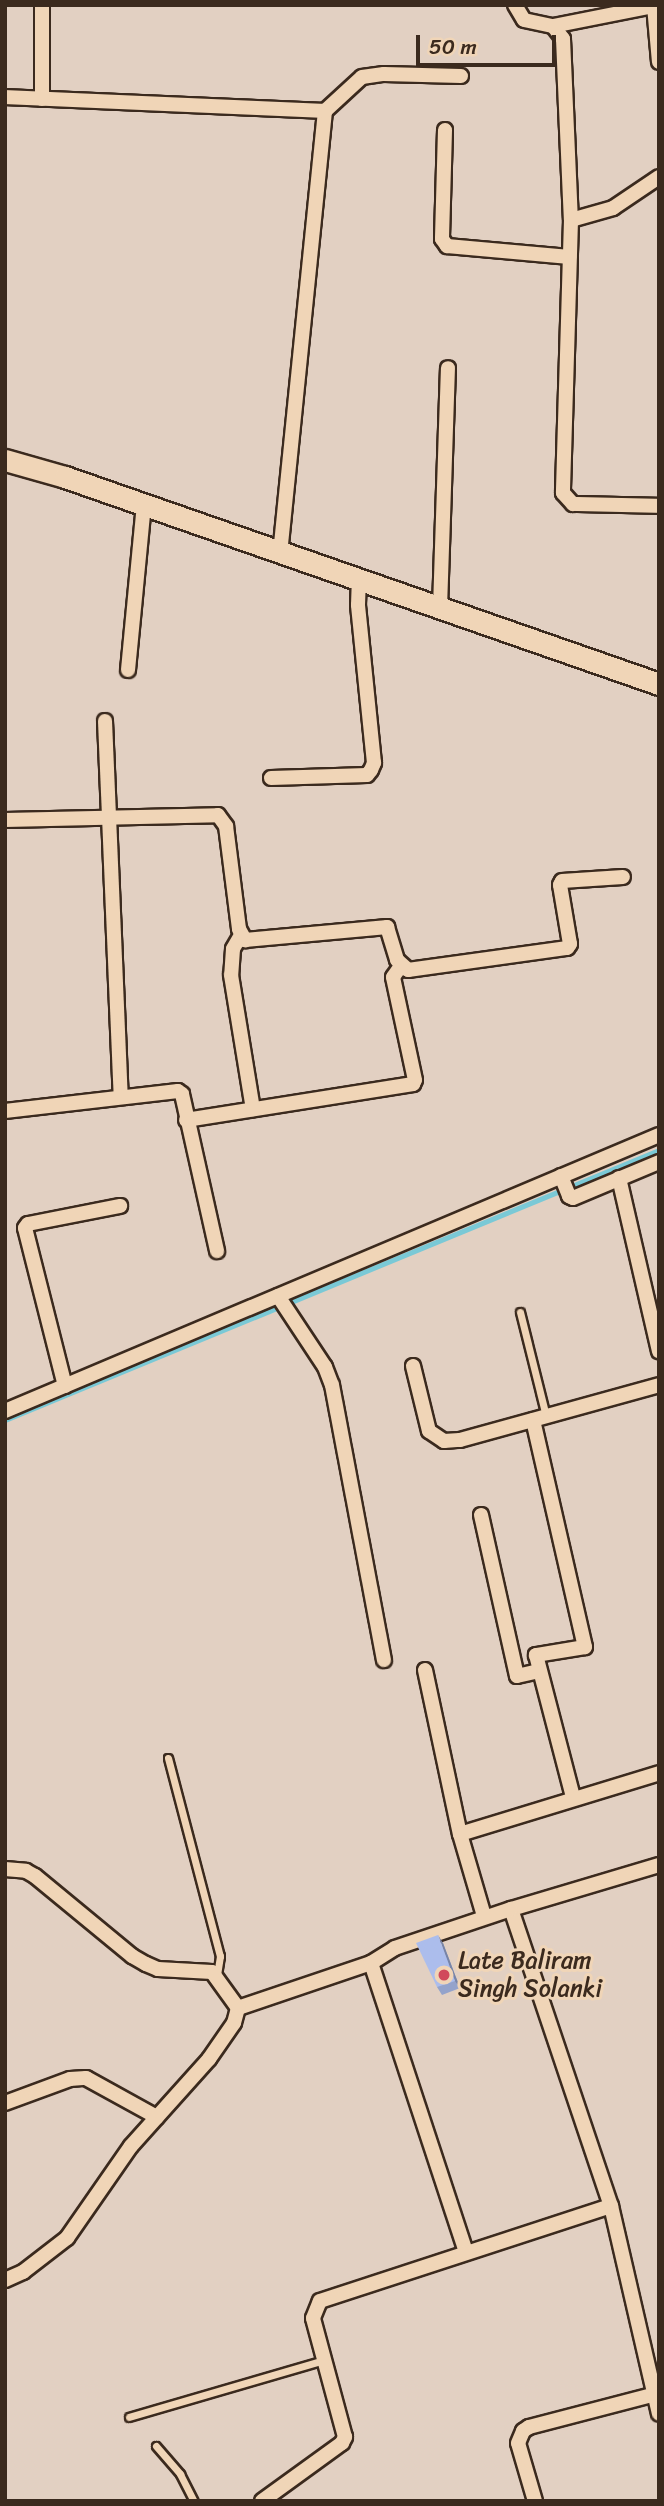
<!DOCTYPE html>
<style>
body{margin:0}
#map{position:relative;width:664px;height:2506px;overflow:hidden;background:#e2d0c2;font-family:Sriracha,sans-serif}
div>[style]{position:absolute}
.stream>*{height:5px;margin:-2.5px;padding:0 2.5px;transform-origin:2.5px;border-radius:2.5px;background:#7ac9d6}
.roads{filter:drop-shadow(2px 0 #3b2a1e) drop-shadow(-2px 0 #3b2a1e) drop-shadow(0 2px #3b2a1e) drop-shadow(0 -2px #3b2a1e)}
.lane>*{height:7px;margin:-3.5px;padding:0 3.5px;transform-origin:3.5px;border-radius:3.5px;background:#f0d5b7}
.street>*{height:14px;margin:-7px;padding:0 7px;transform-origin:7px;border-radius:7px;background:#f0d5b7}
.secondary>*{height:21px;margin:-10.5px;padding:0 10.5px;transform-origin:10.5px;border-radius:10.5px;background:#f0d5b7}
.wall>*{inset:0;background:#94a3cb}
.shaded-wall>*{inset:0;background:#7884a5}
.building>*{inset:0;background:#acbdec}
.dots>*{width:19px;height:19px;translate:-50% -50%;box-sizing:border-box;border:4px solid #f0d5b7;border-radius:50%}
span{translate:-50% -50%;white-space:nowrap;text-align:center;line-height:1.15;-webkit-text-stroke:6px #f0d5b7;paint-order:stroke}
.poi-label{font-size:24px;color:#3b2a1e}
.left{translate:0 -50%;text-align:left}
.frame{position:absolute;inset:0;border:7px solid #3b2a1e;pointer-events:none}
.scale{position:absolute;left:416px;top:35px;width:140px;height:32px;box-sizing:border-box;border:4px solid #3b2a1e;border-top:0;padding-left:9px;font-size:21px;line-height:24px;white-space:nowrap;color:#3b2a1e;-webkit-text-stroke:5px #f0d5b7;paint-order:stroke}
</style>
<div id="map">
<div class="stream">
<i style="left:5px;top:1420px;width:708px;rotate:-22.43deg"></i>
</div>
<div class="roads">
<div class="lane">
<i style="left:520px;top:1312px;width:107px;rotate:76deg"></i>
<i style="left:168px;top:1758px;width:205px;rotate:75.3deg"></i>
<i style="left:220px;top:1956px;width:19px;rotate:99deg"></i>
<i style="left:129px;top:2417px;width:203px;rotate:-16.3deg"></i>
<i style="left:156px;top:2446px;width:37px;rotate:49deg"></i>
<i style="left:180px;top:2474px;width:30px;rotate:63deg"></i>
</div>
<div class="street">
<i style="left:42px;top:5px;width:94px;rotate:90deg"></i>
<i style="left:515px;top:5px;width:17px;rotate:59deg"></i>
<i style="left:524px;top:20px;width:30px;rotate:12deg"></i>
<i style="left:553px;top:26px;width:16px;rotate:52deg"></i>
<i style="left:563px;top:39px;width:181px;rotate:87.5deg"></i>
<i style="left:571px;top:220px;width:273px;rotate:91.7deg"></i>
<i style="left:563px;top:493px;width:15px;rotate:48deg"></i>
<i style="left:573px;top:504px;width:86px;rotate:1.3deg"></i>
<i style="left:553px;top:26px;width:103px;rotate:-11.2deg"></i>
<i style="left:654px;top:6px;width:56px;rotate:84.9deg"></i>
<i style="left:5px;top:97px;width:320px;rotate:2.5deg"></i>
<i style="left:325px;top:111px;width:443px;rotate:95.8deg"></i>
<i style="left:325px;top:111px;width:50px;rotate:-42.6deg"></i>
<i style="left:362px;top:77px;width:22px;rotate:-8deg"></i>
<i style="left:384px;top:74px;width:77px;rotate:1.5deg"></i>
<i style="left:445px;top:130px;width:109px;rotate:91.6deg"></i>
<i style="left:442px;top:239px;width:9px;rotate:54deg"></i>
<i style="left:447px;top:246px;width:123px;rotate:5.1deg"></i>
<i style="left:571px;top:220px;width:44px;rotate:-15.9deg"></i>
<i style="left:613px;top:208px;width:55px;rotate:-34deg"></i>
<i style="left:440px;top:608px;width:240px;rotate:-88.1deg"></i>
<i style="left:128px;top:670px;width:166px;rotate:-84.5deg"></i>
<i style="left:105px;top:721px;width:376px;rotate:87.6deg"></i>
<i style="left:271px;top:778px;width:96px;rotate:-1.8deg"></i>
<i style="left:367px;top:775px;width:6px;rotate:-51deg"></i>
<i style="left:371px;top:770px;width:8px;rotate:-67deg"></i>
<i style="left:374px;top:763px;width:159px;rotate:-95.8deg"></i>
<i style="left:358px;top:605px;width:26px;rotate:-88deg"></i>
<i style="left:5px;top:820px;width:213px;rotate:-1.3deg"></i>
<i style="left:218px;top:815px;width:14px;rotate:54deg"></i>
<i style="left:226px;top:826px;width:104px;rotate:82.8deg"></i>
<i style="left:239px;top:929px;width:13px;rotate:61deg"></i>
<i style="left:245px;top:940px;width:143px;rotate:-5.2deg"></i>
<i style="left:387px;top:927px;width:34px;rotate:73deg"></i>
<i style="left:397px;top:960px;width:15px;rotate:42deg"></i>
<i style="left:408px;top:970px;width:161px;rotate:-7.9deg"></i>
<i style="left:567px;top:948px;width:5px;rotate:-53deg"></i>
<i style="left:570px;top:944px;width:60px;rotate:-99.6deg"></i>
<i style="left:560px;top:885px;width:4px;rotate:-63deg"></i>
<i style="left:562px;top:881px;width:61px;rotate:-3.8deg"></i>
<i style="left:241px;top:935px;width:16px;rotate:120deg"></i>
<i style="left:233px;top:949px;width:26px;rotate:94deg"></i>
<i style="left:231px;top:975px;width:136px;rotate:80.7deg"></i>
<i style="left:5px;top:1111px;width:174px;rotate:-6.6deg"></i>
<i style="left:178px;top:1091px;width:5px;rotate:37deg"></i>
<i style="left:182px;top:1094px;width:161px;rotate:77.4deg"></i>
<i style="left:186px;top:1120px;width:230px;rotate:-9deg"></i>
<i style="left:413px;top:1084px;width:4px;rotate:-63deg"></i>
<i style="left:415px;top:1080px;width:105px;rotate:-102.1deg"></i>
<i style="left:393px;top:977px;width:14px;rotate:-54deg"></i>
<i style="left:561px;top:1176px;width:22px;rotate:68deg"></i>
<i style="left:569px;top:1196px;width:4px;rotate:27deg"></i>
<i style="left:573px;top:1198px;width:93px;rotate:-22.7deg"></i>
<i style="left:619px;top:1178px;width:178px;rotate:77deg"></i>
<i style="left:278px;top:1296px;width:85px;rotate:56.5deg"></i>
<i style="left:325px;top:1367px;width:19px;rotate:69deg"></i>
<i style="left:332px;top:1385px;width:280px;rotate:79.3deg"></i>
<i style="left:413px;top:1366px;width:67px;rotate:76.2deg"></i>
<i style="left:429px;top:1431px;width:18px;rotate:34deg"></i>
<i style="left:444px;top:1441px;width:16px;rotate:-4deg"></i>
<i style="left:460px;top:1440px;width:206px;rotate:-15.4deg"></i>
<i style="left:65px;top:1386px;width:163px;rotate:-104.2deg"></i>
<i style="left:25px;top:1228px;width:5px;rotate:-53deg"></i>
<i style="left:28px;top:1224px;width:94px;rotate:-11.1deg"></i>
<i style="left:5px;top:1411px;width:710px;rotate:-22.88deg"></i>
<i style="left:533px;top:1420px;width:233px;rotate:77.1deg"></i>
<i style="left:585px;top:1647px;width:50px;rotate:170.7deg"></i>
<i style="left:536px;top:1655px;width:147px;rotate:75.4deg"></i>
<i style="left:481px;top:1515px;width:165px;rotate:77.4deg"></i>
<i style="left:517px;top:1676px;width:23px;rotate:-13deg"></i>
<i style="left:425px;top:1670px;width:168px;rotate:78deg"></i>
<i style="left:460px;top:1834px;width:85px;rotate:73.7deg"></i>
<i style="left:460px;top:1834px;width:208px;rotate:-17deg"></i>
<i style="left:659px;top:1865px;width:154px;rotate:163.4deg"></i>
<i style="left:511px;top:1909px;width:313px;rotate:71.4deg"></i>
<i style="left:611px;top:2206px;width:213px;rotate:77deg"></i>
<i style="left:5px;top:1869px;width:21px;rotate:5deg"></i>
<i style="left:26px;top:1871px;width:10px;rotate:29deg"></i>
<i style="left:35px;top:1876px;width:126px;rotate:39.5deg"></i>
<i style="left:132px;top:1956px;width:16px;rotate:30deg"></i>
<i style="left:146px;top:1964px;width:13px;rotate:23deg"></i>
<i style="left:158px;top:1969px;width:54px;rotate:3.2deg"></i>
<i style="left:212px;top:1972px;width:44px;rotate:54.2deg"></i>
<i style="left:238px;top:2008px;width:140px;rotate:-18.7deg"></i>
<i style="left:371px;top:1963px;width:28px;rotate:-32deg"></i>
<i style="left:395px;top:1948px;width:122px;rotate:-18.6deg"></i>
<i style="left:371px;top:1963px;width:304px;rotate:71.8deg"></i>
<i style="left:5px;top:2103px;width:69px;rotate:-20.3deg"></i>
<i style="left:70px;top:2079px;width:16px;rotate:-4deg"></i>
<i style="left:86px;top:2078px;width:81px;rotate:28.8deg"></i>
<i style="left:5px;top:2280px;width:20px;rotate:-24deg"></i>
<i style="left:23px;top:2272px;width:56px;rotate:-37.7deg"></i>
<i style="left:67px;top:2238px;width:112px;rotate:-55.2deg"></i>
<i style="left:131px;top:2146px;width:117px;rotate:-48.1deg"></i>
<i style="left:209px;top:2059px;width:44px;rotate:-55.2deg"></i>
<i style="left:234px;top:2023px;width:16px;rotate:-75deg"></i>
<i style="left:262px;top:2501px;width:99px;rotate:-35.9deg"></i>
<i style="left:342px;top:2443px;width:7px;rotate:-63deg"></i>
<i style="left:345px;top:2437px;width:123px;rotate:-105.1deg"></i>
<i style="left:313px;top:2318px;width:18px;rotate:-68deg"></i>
<i style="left:320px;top:2301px;width:306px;rotate:-18.1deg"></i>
<i style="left:535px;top:2501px;width:60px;rotate:-106.3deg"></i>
<i style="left:518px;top:2443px;width:13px;rotate:-67deg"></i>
<i style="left:523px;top:2431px;width:7px;rotate:-34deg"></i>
<i style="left:529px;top:2427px;width:131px;rotate:-14.6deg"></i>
</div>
<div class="secondary">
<i style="left:5px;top:460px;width:62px;rotate:15.8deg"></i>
<i style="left:65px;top:477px;width:629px;rotate:19.21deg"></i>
</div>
</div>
<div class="wall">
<i style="clip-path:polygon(443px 1943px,460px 1988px,442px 1995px,437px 1987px)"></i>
</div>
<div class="shaded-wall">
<i style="clip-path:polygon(438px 1935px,443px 1943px,460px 1988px,455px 1981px)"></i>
</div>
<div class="building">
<i style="clip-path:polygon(438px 1935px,455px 1981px,437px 1987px,416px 1943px)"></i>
</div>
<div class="dots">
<i style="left:444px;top:1975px;background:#d1495b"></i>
</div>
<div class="poi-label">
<span class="left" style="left:458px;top:1975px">Late Baliram<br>Singh Solanki</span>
</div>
<div class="frame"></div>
<div class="scale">50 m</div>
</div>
